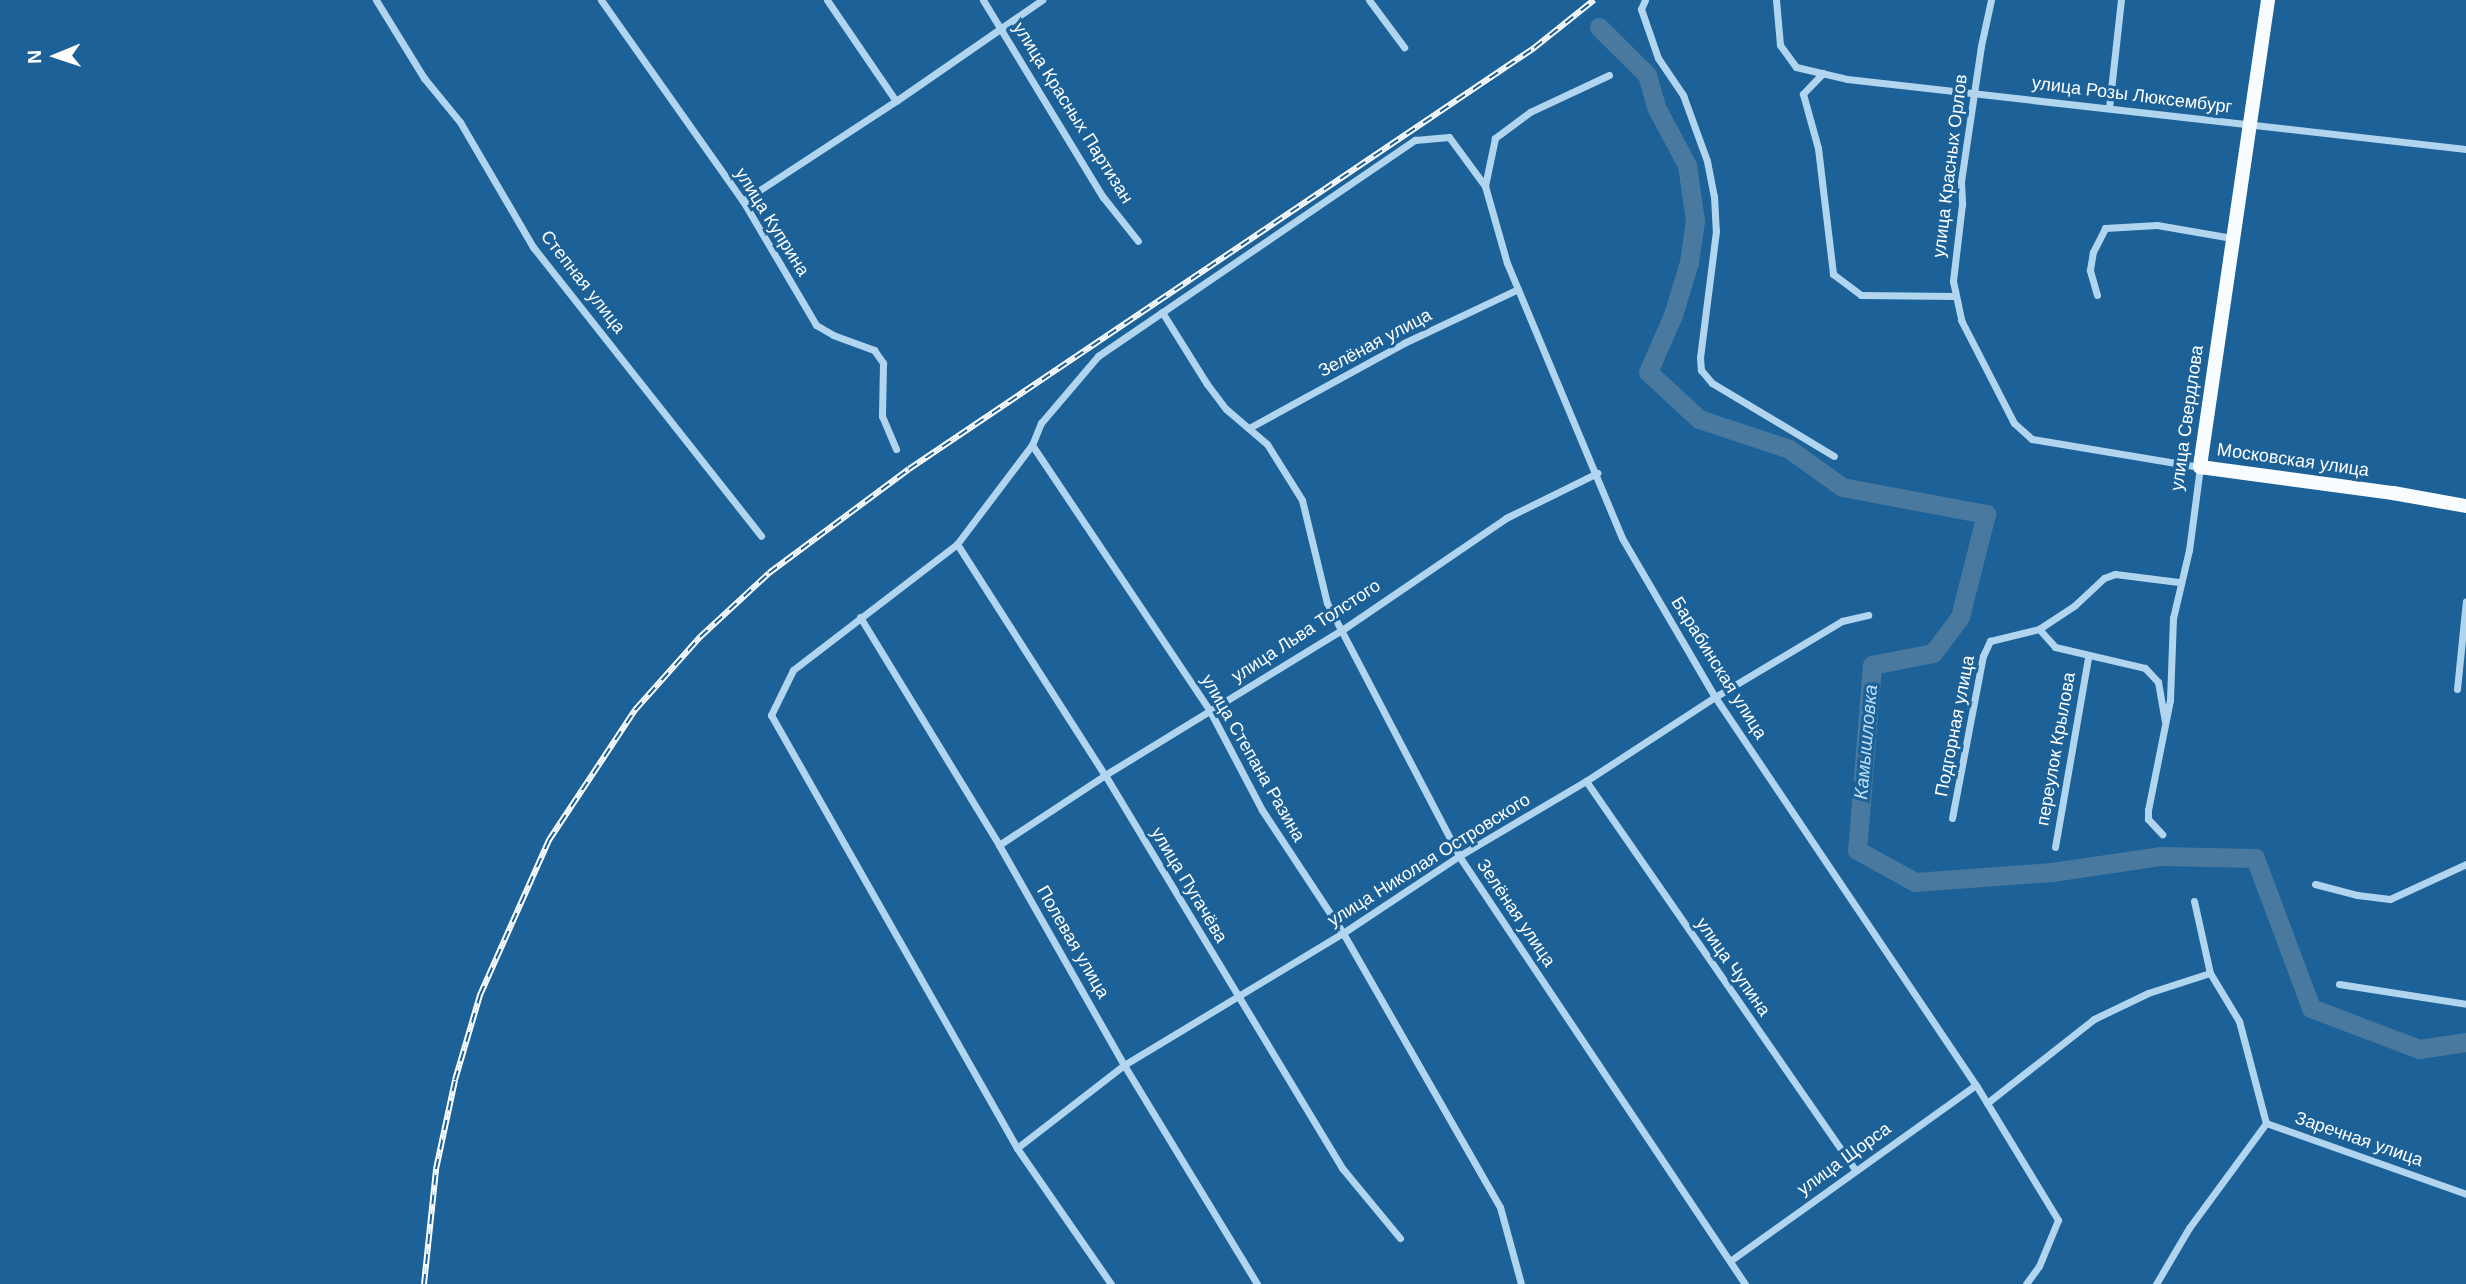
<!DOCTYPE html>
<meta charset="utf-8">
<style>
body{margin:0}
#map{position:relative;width:2466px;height:1284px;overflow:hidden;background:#1c6197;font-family:Arial,sans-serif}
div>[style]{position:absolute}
.river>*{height:19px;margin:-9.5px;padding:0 9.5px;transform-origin:9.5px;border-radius:9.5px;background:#49799e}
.street>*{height:7px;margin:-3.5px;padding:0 3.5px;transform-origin:3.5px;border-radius:3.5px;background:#b1d5ef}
.primary>*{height:14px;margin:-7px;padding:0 7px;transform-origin:7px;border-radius:7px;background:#f9fcff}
.rail>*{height:6px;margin-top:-3px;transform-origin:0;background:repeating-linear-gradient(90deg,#1c6197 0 10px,#fff 0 20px);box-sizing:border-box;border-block:2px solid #fff}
span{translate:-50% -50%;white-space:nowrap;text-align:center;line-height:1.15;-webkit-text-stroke:6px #1c6197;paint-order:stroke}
.street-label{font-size:18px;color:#fff}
.water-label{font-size:19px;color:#bddef6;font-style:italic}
.north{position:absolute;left:21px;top:21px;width:70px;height:70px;-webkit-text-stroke:5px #1c6197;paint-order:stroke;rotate:268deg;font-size:19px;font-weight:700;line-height:28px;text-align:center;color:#fff}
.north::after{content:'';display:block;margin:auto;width:24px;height:32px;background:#fff;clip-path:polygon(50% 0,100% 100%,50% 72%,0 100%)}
</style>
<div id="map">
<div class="river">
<i style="left:1599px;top:27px;width:68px;rotate:45deg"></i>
<i style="left:1647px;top:75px;width:35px;rotate:74deg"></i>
<i style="left:1657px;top:109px;width:64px;rotate:61.8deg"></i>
<i style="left:1687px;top:165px;width:57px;rotate:81.9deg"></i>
<i style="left:1695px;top:221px;width:41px;rotate:98.3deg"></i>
<i style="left:1689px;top:262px;width:55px;rotate:106.8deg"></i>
<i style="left:1673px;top:315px;width:62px;rotate:113.7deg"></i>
<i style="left:1648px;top:372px;width:69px;rotate:42.7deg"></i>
<i style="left:1699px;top:419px;width:95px;rotate:18.4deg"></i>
<i style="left:1789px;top:449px;width:65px;rotate:35.6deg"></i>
<i style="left:1842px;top:487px;width:147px;rotate:10.6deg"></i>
<i style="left:1986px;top:514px;width:106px;rotate:104.2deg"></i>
<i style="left:1960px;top:617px;width:45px;rotate:126.9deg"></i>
<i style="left:1933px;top:653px;width:62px;rotate:168.9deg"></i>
<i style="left:1872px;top:665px;width:186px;rotate:94.6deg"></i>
<i style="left:1857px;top:850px;width:66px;rotate:28.9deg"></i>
<i style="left:1915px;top:882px;width:137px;rotate:-4.2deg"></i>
<i style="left:2052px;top:872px;width:109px;rotate:-8.4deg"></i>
<i style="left:2160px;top:856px;width:95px;rotate:1.2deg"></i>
<i style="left:2255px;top:858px;width:160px;rotate:69.5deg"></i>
<i style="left:2311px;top:1008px;width:116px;rotate:20.8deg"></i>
<i style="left:2419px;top:1049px;width:48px;rotate:-8.5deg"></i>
</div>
<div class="street">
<i style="left:376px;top:0;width:92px;rotate:58.4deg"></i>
<i style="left:424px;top:78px;width:57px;rotate:50.7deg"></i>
<i style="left:460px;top:122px;width:145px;rotate:59.7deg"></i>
<i style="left:533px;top:247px;width:368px;rotate:51.7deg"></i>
<i style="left:601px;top:0;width:246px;rotate:54.8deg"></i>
<i style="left:743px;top:201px;width:144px;rotate:59.5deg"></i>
<i style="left:816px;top:325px;width:20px;rotate:30deg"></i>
<i style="left:833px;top:335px;width:44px;rotate:20.1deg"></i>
<i style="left:874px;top:350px;width:16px;rotate:55deg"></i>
<i style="left:883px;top:363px;width:53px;rotate:91.1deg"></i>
<i style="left:882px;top:416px;width:36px;rotate:67deg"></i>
<i style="left:827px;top:0;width:122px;rotate:55.7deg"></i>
<i style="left:983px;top:0;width:231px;rotate:58.7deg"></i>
<i style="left:1103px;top:197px;width:56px;rotate:51.5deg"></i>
<i style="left:1369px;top:0;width:59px;rotate:53.3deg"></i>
<i style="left:1645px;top:0;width:10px;rotate:114deg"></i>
<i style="left:1641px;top:9px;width:52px;rotate:70.9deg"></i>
<i style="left:1658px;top:58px;width:45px;rotate:56deg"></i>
<i style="left:1683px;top:95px;width:70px;rotate:70deg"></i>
<i style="left:1707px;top:161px;width:36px;rotate:79deg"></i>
<i style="left:1714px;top:196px;width:35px;rotate:87deg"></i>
<i style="left:1716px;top:231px;width:127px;rotate:97.2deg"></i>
<i style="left:1700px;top:357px;width:13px;rotate:86deg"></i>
<i style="left:1701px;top:370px;width:17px;rotate:50deg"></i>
<i style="left:1712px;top:383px;width:142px;rotate:30.9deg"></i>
<i style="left:1776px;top:0;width:45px;rotate:84.9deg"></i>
<i style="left:1780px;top:45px;width:27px;rotate:54deg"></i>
<i style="left:1796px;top:67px;width:52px;rotate:13.2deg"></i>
<i style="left:1847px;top:79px;width:623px;rotate:6.45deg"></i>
<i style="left:1991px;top:0;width:47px;rotate:102.3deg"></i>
<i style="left:1981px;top:46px;width:137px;rotate:98.4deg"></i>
<i style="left:1961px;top:182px;width:22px;rotate:87deg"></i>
<i style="left:1962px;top:204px;width:78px;rotate:96.7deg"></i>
<i style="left:1953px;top:281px;width:40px;rotate:78deg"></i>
<i style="left:1961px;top:320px;width:116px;rotate:62.8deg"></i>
<i style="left:2014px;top:423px;width:24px;rotate:42deg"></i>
<i style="left:2032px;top:439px;width:170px;rotate:9.5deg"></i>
<i style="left:2200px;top:467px;width:84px;rotate:97.5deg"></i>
<i style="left:2189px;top:550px;width:70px;rotate:103.2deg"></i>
<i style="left:2173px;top:618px;width:82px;rotate:92.1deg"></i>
<i style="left:2170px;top:700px;width:112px;rotate:101.3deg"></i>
<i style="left:2148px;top:810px;width:9px;rotate:90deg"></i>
<i style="left:2148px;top:819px;width:21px;rotate:47deg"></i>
<i style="left:1823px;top:73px;width:29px;rotate:134deg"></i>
<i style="left:1803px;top:94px;width:56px;rotate:74.5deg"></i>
<i style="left:1818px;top:148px;width:127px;rotate:83.2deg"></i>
<i style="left:1833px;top:274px;width:35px;rotate:37deg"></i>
<i style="left:1861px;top:295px;width:93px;rotate:0.6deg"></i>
<i style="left:1609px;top:75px;width:87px;rotate:154.9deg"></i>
<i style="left:1530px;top:112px;width:44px;rotate:143.4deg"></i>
<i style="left:1495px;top:138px;width:49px;rotate:101.8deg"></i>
<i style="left:1485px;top:186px;width:80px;rotate:74.1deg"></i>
<i style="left:1507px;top:263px;width:298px;rotate:67.3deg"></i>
<i style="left:1622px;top:538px;width:184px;rotate:59.7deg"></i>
<i style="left:1715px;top:697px;width:468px;rotate:56.1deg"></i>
<i style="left:1976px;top:1085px;width:158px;rotate:58.7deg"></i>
<i style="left:2058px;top:1220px;width:50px;rotate:112.4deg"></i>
<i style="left:2039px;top:1266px;width:22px;rotate:126deg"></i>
<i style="left:2109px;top:108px;width:109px;rotate:-83.7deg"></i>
<i style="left:743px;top:201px;width:183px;rotate:-33.2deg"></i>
<i style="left:896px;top:101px;width:178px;rotate:-34.7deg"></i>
<i style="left:2097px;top:295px;width:26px;rotate:-106deg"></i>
<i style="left:2090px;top:270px;width:18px;rotate:-81deg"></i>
<i style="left:2093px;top:252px;width:27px;rotate:-63deg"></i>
<i style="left:2105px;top:228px;width:52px;rotate:-3.3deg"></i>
<i style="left:2157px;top:225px;width:76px;rotate:9.8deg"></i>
<i style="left:1162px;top:312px;width:85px;rotate:58deg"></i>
<i style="left:1207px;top:384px;width:31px;rotate:53deg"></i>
<i style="left:1226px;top:409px;width:54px;rotate:40.5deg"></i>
<i style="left:1267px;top:444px;width:66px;rotate:58deg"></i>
<i style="left:1302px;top:500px;width:106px;rotate:76.4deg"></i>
<i style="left:1327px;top:603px;width:285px;rotate:62.4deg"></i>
<i style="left:1459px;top:856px;width:515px;rotate:56.25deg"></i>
<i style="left:1249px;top:428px;width:177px;rotate:-28.7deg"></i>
<i style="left:1404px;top:343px;width:126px;rotate:-25.3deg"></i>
<i style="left:1032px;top:445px;width:320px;rotate:56.2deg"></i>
<i style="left:1210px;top:711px;width:112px;rotate:62.3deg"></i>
<i style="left:1262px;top:810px;width:147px;rotate:56.6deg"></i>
<i style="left:1343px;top:933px;width:316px;rotate:60.2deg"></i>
<i style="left:1500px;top:1207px;width:80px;rotate:74.7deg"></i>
<i style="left:957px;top:544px;width:274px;rotate:57.4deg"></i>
<i style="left:1105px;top:775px;width:459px;rotate:58.9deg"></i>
<i style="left:1342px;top:1168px;width:91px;rotate:50.4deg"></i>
<i style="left:860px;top:617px;width:267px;rotate:58.6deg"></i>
<i style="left:999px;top:845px;width:253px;rotate:60.4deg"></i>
<i style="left:1124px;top:1065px;width:256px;rotate:58.7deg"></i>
<i style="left:2039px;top:629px;width:24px;rotate:48deg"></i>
<i style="left:2055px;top:647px;width:92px;rotate:13.1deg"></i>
<i style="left:2145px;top:668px;width:19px;rotate:47deg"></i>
<i style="left:2158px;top:682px;width:39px;rotate:80deg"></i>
<i style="left:2457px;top:689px;width:88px;rotate:-84.2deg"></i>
<i style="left:1586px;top:781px;width:473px;rotate:55.3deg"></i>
<i style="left:1952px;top:818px;width:165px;rotate:-79.2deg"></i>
<i style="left:1983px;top:656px;width:17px;rotate:-65deg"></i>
<i style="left:1990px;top:641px;width:50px;rotate:-13.8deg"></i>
<i style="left:2039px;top:629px;width:42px;rotate:-33.3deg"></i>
<i style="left:2074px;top:606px;width:41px;rotate:-43deg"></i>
<i style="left:2104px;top:578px;width:12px;rotate:-20deg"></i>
<i style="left:2115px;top:574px;width:64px;rotate:7.1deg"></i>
<i style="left:999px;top:845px;width:127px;rotate:-33.4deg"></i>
<i style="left:1105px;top:775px;width:278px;rotate:-31.5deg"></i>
<i style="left:1342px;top:630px;width:199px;rotate:-34.3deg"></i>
<i style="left:1506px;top:518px;width:102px;rotate:-26.3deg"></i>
<i style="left:2055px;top:847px;width:193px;rotate:-80.1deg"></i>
<i style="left:2315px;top:884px;width:43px;rotate:14.7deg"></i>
<i style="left:2357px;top:895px;width:33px;rotate:7deg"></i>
<i style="left:2390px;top:899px;width:84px;rotate:-24.7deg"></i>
<i style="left:2194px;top:901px;width:74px;rotate:77.5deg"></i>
<i style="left:2210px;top:973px;width:56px;rotate:58.9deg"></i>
<i style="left:2239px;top:1021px;width:106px;rotate:75.2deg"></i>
<i style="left:2339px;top:984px;width:129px;rotate:8.9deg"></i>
<i style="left:1987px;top:1103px;width:136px;rotate:-38.1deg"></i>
<i style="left:2094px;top:1019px;width:60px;rotate:-25.7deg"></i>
<i style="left:2148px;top:993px;width:65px;rotate:-17.9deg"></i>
<i style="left:1017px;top:1148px;width:135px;rotate:-37.8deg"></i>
<i style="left:1124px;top:1065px;width:256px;rotate:-31.1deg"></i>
<i style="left:1343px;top:933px;width:139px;rotate:-33.6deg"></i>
<i style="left:1459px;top:856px;width:147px;rotate:-30.6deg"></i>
<i style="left:1586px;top:781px;width:154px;rotate:-33.1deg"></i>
<i style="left:1715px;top:697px;width:148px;rotate:-30.9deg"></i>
<i style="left:1842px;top:621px;width:27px;rotate:-13deg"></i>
<i style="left:1730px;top:1261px;width:302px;rotate:-35.6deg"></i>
<i style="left:1111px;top:1284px;width:165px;rotate:-124.7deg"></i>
<i style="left:1017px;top:1148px;width:498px;rotate:-119.6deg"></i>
<i style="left:771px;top:715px;width:50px;rotate:-63.9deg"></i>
<i style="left:793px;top:670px;width:207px;rotate:-37.5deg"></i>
<i style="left:957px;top:544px;width:124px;rotate:-52.9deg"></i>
<i style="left:1032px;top:445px;width:24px;rotate:-68deg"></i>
<i style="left:1041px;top:423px;width:88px;rotate:-49.6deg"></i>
<i style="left:1098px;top:356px;width:384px;rotate:-34.3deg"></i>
<i style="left:1415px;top:140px;width:34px;rotate:-5deg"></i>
<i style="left:1449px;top:137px;width:61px;rotate:53.7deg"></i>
<i style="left:2156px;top:1284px;width:65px;rotate:-59.5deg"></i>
<i style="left:2189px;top:1228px;width:130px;rotate:-53.7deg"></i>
<i style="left:2266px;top:1123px;width:212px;rotate:19.5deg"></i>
</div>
<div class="primary">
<i style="left:2268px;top:0;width:472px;rotate:98.3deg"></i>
<i style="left:2200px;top:467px;width:195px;rotate:7.7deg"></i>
<i style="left:2393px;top:493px;width:74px;rotate:10.1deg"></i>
</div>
<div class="rail">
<i style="left:424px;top:1284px;width:116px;rotate:-84deg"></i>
<i style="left:436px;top:1169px;width:91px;rotate:-77.9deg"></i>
<i style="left:455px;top:1080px;width:89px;rotate:-73.6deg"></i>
<i style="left:480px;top:995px;width:170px;rotate:-66deg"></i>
<i style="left:549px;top:840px;width:156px;rotate:-56.5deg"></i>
<i style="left:635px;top:710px;width:98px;rotate:-48.3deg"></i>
<i style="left:700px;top:637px;width:94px;rotate:-42.8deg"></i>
<i style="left:769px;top:573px;width:174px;rotate:-36.6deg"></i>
<i style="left:909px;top:469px;width:754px;rotate:-33.96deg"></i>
<i style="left:1534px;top:48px;width:77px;rotate:-38.7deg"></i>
</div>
<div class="street-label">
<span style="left:2132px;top:95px;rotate:7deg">улица Розы Люксембург</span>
<span style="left:1073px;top:113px;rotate:58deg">улица Красных Партизан</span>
<span style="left:1950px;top:166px;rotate:-83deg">улица Красных Орлов</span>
<span style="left:772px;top:222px;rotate:58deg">улица Куприна</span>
<span style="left:583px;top:282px;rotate:52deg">Степная улица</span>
<span style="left:1375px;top:343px;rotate:-28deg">Зелёная улица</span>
<span style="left:2187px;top:418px;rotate:-82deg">улица Свердлова</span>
<span style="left:2293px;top:460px;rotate:8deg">Московская улица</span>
<span style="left:1306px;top:631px;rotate:-33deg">улица Льва Толстого</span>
<span style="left:1719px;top:668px;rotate:58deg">Барабинская улица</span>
<span style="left:1955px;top:726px;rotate:-79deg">Подгорная улица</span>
<span style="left:2056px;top:749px;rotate:-80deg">переулок Крылова</span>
<span style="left:1253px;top:758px;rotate:60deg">улица Степана Разина</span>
<span style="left:1429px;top:860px;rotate:-32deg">улица Николая Островского</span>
<span style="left:1189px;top:885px;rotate:59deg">улица Пугачёва</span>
<span style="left:1516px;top:913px;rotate:56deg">Зелёная улица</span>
<span style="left:1073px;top:942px;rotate:60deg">Полевая улица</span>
<span style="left:1733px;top:967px;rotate:55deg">улица Чупина</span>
<span style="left:2359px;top:1139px;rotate:19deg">Заречная улица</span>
<span style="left:1844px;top:1159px;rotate:-36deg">улица Щорса</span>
</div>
<div class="water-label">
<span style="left:1866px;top:742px;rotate:-85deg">Камышловка</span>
</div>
<div class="north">N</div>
</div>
